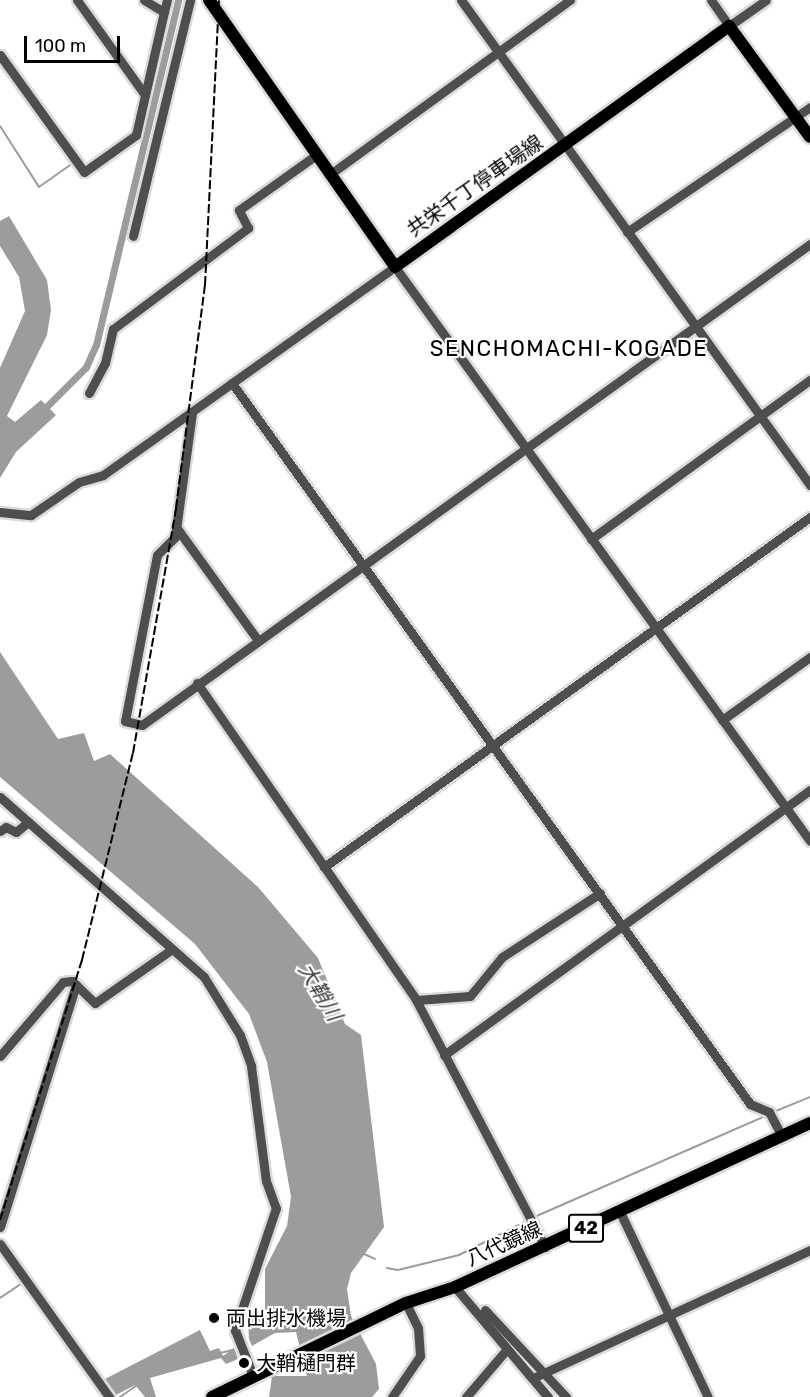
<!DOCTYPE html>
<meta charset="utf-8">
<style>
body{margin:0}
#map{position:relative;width:810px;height:1397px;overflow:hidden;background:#fff;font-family:Rubik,"Noto Sans JP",sans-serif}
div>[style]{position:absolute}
.water>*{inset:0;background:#9c9c9c}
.stream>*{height:2px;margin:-1px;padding:0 1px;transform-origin:1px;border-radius:1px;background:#9c9c9c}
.canal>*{height:7px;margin:-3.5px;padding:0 3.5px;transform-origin:3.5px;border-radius:3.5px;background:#9c9c9c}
.roads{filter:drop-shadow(2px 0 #dbdbdb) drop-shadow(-2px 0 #dbdbdb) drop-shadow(0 2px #dbdbdb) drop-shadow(0 -2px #dbdbdb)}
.minor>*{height:9px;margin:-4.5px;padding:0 4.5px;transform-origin:4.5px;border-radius:4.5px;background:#4e4e4e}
.major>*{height:12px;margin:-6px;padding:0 6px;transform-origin:6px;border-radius:6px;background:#000}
.rail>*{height:2px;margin-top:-1px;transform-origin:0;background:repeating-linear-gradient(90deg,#000 0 9px,transparent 0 12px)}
.dots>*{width:16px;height:16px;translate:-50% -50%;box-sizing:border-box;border:3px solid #fff;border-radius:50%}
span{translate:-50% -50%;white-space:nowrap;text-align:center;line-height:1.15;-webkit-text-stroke:4.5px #fff;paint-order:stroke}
.shield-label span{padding:2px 4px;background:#fff;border:2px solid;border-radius:4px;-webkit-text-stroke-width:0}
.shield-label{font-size:18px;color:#000;font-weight:700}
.street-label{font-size:20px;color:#000}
.poi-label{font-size:20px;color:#000}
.left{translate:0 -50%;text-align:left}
.water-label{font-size:21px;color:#3d3d3d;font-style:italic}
.quarter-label{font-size:22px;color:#000;letter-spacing:1.5px}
.scale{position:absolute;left:24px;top:36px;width:96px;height:27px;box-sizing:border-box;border:3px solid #000;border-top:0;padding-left:8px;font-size:18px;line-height:21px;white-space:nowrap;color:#000;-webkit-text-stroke:4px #fff;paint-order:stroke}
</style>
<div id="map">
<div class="water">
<i style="clip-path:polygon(9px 216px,47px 280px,51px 310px,47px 335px,7px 416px,15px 422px,41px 400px,56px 415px,16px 452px,0 478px,0 368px,25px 311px,19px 277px,0 246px,0 221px)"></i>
<i style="clip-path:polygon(0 652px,58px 739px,84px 733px,94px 761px,110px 754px,258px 887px,318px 958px,345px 1024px,361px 1035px,384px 1227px,351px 1273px,347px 1289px,351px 1316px,376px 1364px,379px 1389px,372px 1397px,269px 1397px,272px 1376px,307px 1376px,296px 1332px,275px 1333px,252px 1346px,249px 1339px,248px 1320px,265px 1316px,265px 1269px,287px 1226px,291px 1197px,267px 1062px,249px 1014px,195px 944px,0 777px)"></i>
<i style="clip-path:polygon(200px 1330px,210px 1351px,219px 1348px,223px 1356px,234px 1348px,238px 1359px,226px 1364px,221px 1358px,150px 1378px,156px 1397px,145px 1397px,135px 1385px,112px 1397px,103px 1380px)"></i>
</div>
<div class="stream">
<i style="left:0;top:126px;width:72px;rotate:57.4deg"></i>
<i style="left:39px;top:187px;width:42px;rotate:-35.2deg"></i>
<i style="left:771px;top:1113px;width:42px;rotate:-22.3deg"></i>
<i style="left:532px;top:1218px;width:255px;rotate:-23.6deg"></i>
<i style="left:0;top:1253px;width:176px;rotate:54.7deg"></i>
<i style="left:364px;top:1254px;width:12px;rotate:24deg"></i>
<i style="left:387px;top:1268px;width:11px;rotate:10deg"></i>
<i style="left:398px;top:1270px;width:63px;rotate:-13.8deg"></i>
<i style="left:459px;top:1255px;width:76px;rotate:-26.6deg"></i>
<i style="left:0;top:1298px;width:27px;rotate:-34deg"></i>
<i style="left:220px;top:1353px;width:13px;rotate:-13deg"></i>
<i style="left:120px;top:1397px;width:21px;rotate:-35deg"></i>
</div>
<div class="canal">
<i style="left:42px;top:411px;width:62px;rotate:-45deg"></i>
<i style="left:86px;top:367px;width:24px;rotate:-66deg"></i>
<i style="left:96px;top:345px;width:355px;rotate:-76.6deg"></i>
</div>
<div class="roads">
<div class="minor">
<i style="left:77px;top:0;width:117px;rotate:54.4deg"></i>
<i style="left:144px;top:0;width:23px;rotate:31deg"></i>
<i style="left:164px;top:12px;width:12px;rotate:-76deg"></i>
<i style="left:461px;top:0;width:598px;rotate:54.26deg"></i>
<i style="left:711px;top:0;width:32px;rotate:55deg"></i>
<i style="left:729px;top:26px;width:45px;rotate:-35.1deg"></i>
<i style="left:0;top:55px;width:144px;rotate:54.3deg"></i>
<i style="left:84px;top:172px;width:64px;rotate:-35.4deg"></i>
<i style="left:136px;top:135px;width:126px;rotate:-77.2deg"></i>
<i style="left:329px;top:175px;width:298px;rotate:-36deg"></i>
<i style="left:627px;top:232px;width:222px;rotate:-34.3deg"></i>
<i style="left:133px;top:236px;width:243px;rotate:-76.4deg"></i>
<i style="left:232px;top:383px;width:888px;rotate:54.3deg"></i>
<i style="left:750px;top:1104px;width:21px;rotate:23deg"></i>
<i style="left:769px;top:1112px;width:26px;rotate:62deg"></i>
<i style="left:89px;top:393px;width:34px;rotate:-62deg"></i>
<i style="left:105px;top:363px;width:35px;rotate:-77deg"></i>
<i style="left:113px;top:329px;width:169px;rotate:-36.8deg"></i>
<i style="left:248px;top:228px;width:20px;rotate:-117deg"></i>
<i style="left:239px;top:210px;width:95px;rotate:-35.5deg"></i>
<i style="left:192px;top:413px;width:125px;rotate:97.8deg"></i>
<i style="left:175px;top:537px;width:25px;rotate:135deg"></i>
<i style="left:157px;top:555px;width:169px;rotate:100.9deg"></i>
<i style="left:125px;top:721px;width:17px;rotate:13deg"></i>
<i style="left:142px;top:725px;width:823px;rotate:-35.76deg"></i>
<i style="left:0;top:512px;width:31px;rotate:6deg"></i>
<i style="left:31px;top:515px;width:58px;rotate:-34.5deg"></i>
<i style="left:79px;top:482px;width:25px;rotate:-16deg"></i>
<i style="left:103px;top:475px;width:359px;rotate:-35.5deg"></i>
<i style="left:395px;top:267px;width:708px;rotate:54.13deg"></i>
<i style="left:176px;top:527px;width:138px;rotate:54.1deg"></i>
<i style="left:591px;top:539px;width:271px;rotate:-36deg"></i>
<i style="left:197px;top:683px;width:383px;rotate:55.3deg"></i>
<i style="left:415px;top:998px;width:281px;rotate:62.4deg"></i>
<i style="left:722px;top:720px;width:108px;rotate:-35.6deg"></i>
<i style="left:0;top:797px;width:272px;rotate:41.4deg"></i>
<i style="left:204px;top:977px;width:68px;rotate:58.2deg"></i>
<i style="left:240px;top:1035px;width:33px;rotate:70deg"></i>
<i style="left:251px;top:1066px;width:116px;rotate:82.6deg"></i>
<i style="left:266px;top:1181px;width:29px;rotate:70deg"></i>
<i style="left:276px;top:1208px;width:129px;rotate:108.6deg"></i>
<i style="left:235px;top:1330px;width:49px;rotate:68.6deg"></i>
<i style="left:0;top:831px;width:7px;rotate:-34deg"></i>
<i style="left:6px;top:827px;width:11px;rotate:27deg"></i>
<i style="left:16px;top:832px;width:16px;rotate:-40deg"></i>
<i style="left:324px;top:867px;width:599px;rotate:-35.76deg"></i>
<i style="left:417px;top:1000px;width:53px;rotate:-4.3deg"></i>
<i style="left:470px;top:996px;width:50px;rotate:-50.6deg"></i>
<i style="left:502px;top:957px;width:117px;rotate:-33.1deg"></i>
<i style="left:444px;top:1055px;width:452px;rotate:-35.9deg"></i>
<i style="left:0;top:1056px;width:97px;rotate:-49.6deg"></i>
<i style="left:63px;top:982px;width:9px;rotate:-6deg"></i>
<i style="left:72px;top:981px;width:32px;rotate:44deg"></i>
<i style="left:95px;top:1003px;width:94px;rotate:-35deg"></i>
<i style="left:620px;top:1212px;width:205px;rotate:64.6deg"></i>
<i style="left:0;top:1227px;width:254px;rotate:-72.6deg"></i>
<i style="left:0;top:1244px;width:188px;rotate:54.5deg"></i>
<i style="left:455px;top:1287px;width:144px;rotate:49.8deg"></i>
<i style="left:485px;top:1310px;width:119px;rotate:47deg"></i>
<i style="left:533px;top:1378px;width:305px;rotate:-24.8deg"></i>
<i style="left:392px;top:1397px;width:50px;rotate:-55.7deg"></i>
<i style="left:420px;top:1356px;width:28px;rotate:-94deg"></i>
<i style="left:418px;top:1328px;width:28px;rotate:-116deg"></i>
<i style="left:466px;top:1397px;width:63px;rotate:-49.5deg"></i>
</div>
<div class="major">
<i style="left:209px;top:0;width:325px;rotate:55.1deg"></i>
<i style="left:395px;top:267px;width:412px;rotate:-35.8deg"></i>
<i style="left:729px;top:26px;width:137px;rotate:53.9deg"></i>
<i style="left:212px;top:1397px;width:216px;rotate:-25.9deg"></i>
<i style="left:406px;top:1303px;width:52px;rotate:-18.1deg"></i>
<i style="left:455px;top:1287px;width:391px;rotate:-24.8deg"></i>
</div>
</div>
<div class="rail">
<i style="left:0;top:1220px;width:273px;rotate:-72.5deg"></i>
<i style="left:82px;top:960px;width:213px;rotate:-76.2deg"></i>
<i style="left:133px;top:753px;width:249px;rotate:-80deg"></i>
<i style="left:176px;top:508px;width:225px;rotate:-82.6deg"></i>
<i style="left:205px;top:285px;width:285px;rotate:-87.2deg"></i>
</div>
<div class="dots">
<i style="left:214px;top:1318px;background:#000"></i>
<i style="left:244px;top:1363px;background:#000"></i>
</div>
<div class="shield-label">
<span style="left:586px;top:1228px">42</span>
</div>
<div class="street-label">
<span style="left:475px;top:186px;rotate:-35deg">共栄千丁停車場線</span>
<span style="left:504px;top:1244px;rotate:-24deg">八代鏡線</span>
</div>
<div class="poi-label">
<span class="left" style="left:226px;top:1318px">両出排水機場</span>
<span class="left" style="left:256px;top:1363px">大鞘樋門群</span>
</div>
<div class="water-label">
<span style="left:320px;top:992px;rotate:59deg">大鞘川</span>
</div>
<div class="quarter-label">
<span style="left:569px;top:349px">SENCHOMACHI-KOGADE</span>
</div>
<div class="scale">100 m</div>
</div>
